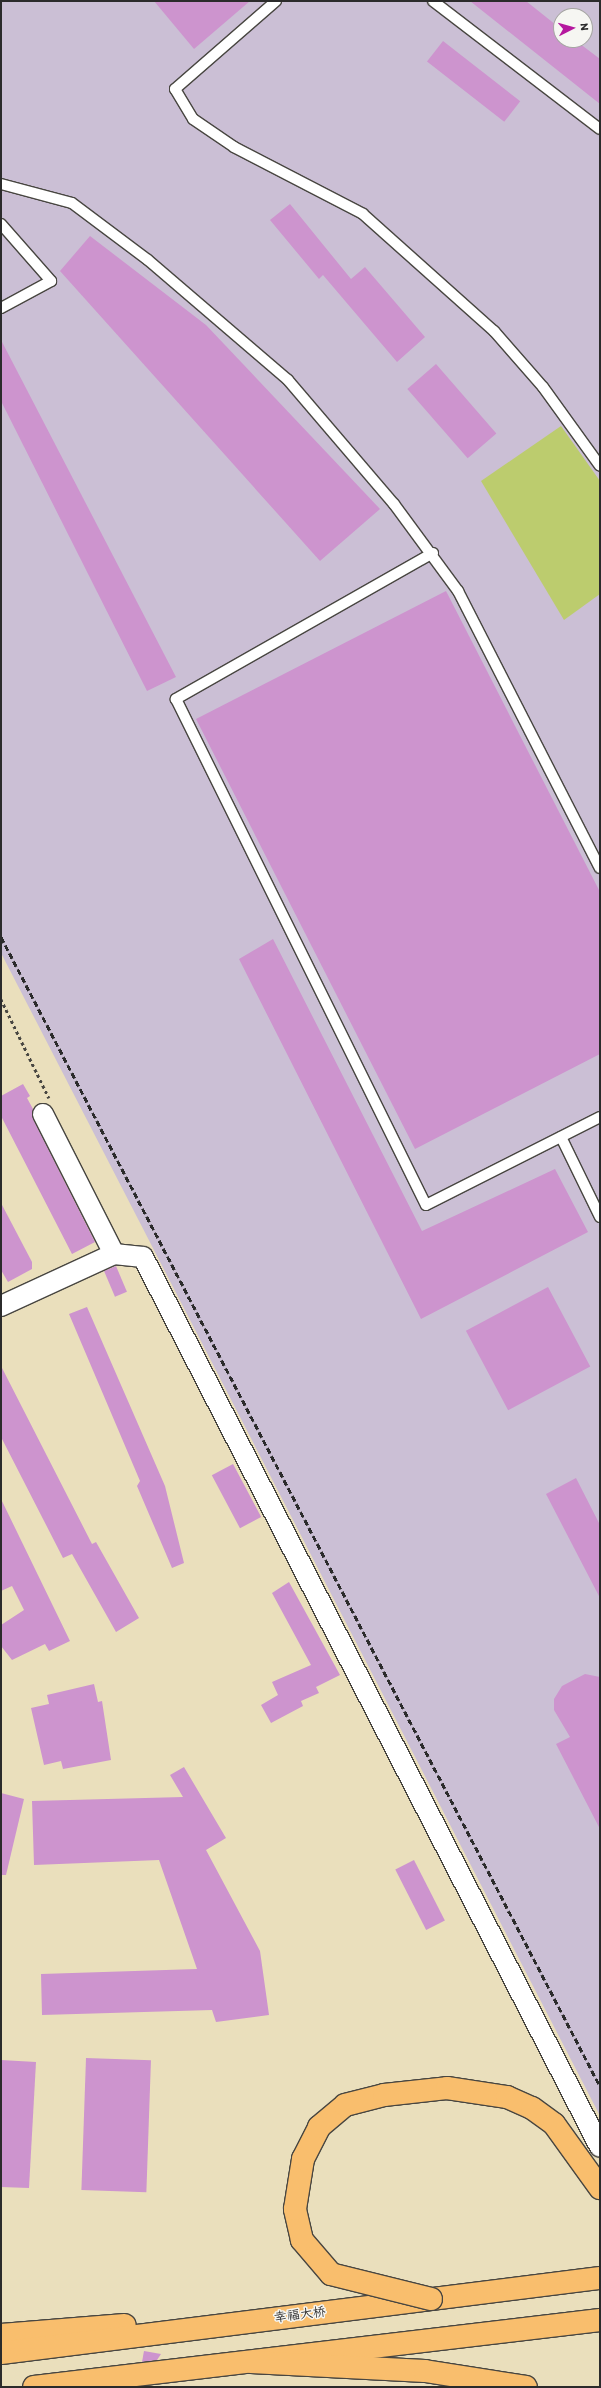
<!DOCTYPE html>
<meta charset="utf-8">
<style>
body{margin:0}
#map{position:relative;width:601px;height:2388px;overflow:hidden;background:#eadfbc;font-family:Itim,"LXGW WenKai TC",sans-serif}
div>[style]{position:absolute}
.industrial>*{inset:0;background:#cbbfd5}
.green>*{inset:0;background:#bccc6e}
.building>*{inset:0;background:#cd94ce;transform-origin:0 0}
.path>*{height:2.5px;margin-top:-1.25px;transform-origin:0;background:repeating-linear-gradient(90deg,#484641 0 3px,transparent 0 6px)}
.roads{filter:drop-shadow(1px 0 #484641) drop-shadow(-1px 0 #484641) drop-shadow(0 1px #484641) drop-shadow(0 -1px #484641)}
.service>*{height:10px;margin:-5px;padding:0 5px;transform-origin:5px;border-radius:5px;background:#fff}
.minor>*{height:20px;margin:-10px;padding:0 10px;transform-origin:10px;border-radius:10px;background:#fff}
.primary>*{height:22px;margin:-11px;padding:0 11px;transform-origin:11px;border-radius:11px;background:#f9be6d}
.trunk>*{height:22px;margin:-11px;padding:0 11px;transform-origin:11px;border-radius:11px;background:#f9be6d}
.rail>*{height:3px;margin-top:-1.5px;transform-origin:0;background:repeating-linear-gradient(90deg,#2b2b2b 0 6px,transparent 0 9px)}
.bridges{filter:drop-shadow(1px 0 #484641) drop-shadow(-1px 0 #484641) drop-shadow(0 1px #484641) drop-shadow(0 -1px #484641)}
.trunk-bridge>*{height:22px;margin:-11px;padding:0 11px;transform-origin:11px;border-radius:11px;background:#f9be6d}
span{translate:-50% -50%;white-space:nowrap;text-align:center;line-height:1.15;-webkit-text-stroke:3px #f6f6f2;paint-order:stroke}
.street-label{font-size:13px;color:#2b2b2b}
.frame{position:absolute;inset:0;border:2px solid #2b2b2b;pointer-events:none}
.north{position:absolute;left:553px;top:8px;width:40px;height:40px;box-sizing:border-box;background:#f6f6f2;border:1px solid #a5a5a2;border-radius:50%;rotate:84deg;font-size:11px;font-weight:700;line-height:16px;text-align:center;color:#2b2b2b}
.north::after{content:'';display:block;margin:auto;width:14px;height:18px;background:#b5179e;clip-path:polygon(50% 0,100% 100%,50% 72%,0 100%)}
</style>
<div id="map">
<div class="industrial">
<i style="clip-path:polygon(evenodd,1px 1px,600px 1px,600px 2116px,1px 953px,1px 1px,561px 16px,585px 16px,585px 40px,561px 40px,561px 16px)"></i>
</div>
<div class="green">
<i style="clip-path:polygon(561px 426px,600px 481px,600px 594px,564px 620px,481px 481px)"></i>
</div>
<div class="building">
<i style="clip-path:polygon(154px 1px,250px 1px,194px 49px)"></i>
<i style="clip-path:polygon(470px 1px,526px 1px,561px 29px,561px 40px,575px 40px,600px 59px,600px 104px)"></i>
<i style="left:443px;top:41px;width:98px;height:26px;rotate:38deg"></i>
<i style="clip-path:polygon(290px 204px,351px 279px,365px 267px,425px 337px,397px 362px,323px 275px,319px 279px,270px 220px)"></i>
<i style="clip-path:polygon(90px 236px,206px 325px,380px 509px,320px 561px,60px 271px)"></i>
<i style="clip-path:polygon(1px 340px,176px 677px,147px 691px,1px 401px)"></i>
<i style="left:436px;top:364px;width:92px;height:38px;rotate:49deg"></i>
<i style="clip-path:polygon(446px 591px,600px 892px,600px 1054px,415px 1149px,196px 719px)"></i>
<i style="clip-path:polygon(273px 939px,422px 1231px,555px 1169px,588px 1232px,421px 1319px,239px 959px)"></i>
<i style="clip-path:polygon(23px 1084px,30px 1096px,27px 1098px,33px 1109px,33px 1119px,95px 1242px,72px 1254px,1px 1116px,1px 1096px)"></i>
<i style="clip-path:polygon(1px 1203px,32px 1262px,32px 1269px,8px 1282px,1px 1270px)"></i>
<i style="left:116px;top:1266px;width:28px;height:13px;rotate:67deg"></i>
<i style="left:548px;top:1287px;width:90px;height:93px;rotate:62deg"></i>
<i style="clip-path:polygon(87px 1307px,165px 1486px,184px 1563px,172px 1568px,137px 1486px,140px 1481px,69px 1314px)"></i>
<i style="clip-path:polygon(1px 1366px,92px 1544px,96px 1542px,139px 1618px,116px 1632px,72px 1554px,63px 1558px,1px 1437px)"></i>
<i style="left:233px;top:1464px;width:60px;height:24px;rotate:62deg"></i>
<i style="clip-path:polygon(576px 1478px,600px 1525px,600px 1598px,546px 1494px)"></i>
<i style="clip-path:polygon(1px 1499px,70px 1641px,49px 1651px,45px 1644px,12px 1660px,1px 1646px,1px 1625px,24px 1610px,12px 1586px,1px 1591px)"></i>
<i style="clip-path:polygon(289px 1582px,340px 1675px,316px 1687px,319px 1693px,301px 1701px,303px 1706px,271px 1723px,261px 1705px,278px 1695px,272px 1682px,311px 1665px,272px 1593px)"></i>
<i style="clip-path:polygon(585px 1674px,600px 1677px,600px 1829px,556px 1744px,570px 1737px,554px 1710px,554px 1699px,562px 1686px)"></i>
<i style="clip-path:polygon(94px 1684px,98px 1702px,102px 1701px,111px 1760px,63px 1769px,61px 1761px,44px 1765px,31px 1708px,49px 1704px,47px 1695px)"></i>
<i style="clip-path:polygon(184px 1767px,226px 1838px,206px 1850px,260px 1951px,269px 2015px,216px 2022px,212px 2010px,42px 2015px,41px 1974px,197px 1969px,159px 1860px,34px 1865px,32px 1801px,183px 1797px,170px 1775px)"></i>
<i style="clip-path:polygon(1px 1793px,24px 1799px,6px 1875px,1px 1875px)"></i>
<i style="left:414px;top:1860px;width:68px;height:21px;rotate:63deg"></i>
<i style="left:86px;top:2058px;width:65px;height:132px;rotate:2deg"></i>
<i style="clip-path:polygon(1px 2060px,36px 2062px,29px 2188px,1px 2187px)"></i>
<i style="clip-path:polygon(144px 2351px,161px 2354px,157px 2360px,142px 2362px)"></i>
</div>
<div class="path">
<i style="left:1px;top:999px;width:110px;rotate:64.1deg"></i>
</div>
<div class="roads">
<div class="service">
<i style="left:276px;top:1px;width:134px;rotate:138.9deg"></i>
<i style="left:175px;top:89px;width:35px;rotate:59deg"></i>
<i style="left:193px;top:119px;width:50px;rotate:34.3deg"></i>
<i style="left:234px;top:147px;width:145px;rotate:27.4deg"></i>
<i style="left:363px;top:214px;width:176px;rotate:41.8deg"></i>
<i style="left:494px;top:331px;width:74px;rotate:48.8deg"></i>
<i style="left:543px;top:387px;width:97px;rotate:54.2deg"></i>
<i style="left:433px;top:1px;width:210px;rotate:37.5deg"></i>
<i style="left:1px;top:184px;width:73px;rotate:15deg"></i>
<i style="left:72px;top:203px;width:95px;rotate:36.9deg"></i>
<i style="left:148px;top:260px;width:184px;rotate:40.6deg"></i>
<i style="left:288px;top:380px;width:163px;rotate:49.5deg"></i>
<i style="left:394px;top:504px;width:108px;rotate:53.7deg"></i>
<i style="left:458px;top:591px;width:311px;rotate:62.9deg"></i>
<i style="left:1px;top:224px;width:76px;rotate:48.7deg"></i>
<i style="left:51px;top:281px;width:57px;rotate:151.6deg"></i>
<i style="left:433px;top:553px;width:296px;rotate:150.4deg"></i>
<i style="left:176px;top:699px;width:564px;rotate:63.71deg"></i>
<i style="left:426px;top:1205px;width:195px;rotate:-26.8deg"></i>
<i style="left:561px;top:1137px;width:89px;rotate:64deg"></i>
</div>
<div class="minor">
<i style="left:43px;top:1114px;width:157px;rotate:63.1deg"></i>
<i style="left:1px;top:1306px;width:124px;rotate:-24.7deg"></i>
<i style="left:114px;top:1254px;width:29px;rotate:6deg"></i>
<i style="left:143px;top:1257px;width:1000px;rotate:62.82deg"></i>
</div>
<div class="primary">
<i style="left:1px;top:2335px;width:124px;rotate:-4.6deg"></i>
<i style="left:1px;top:2353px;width:604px;rotate:-7.14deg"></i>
<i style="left:34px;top:2387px;width:570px;rotate:-6.75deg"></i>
</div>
<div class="trunk">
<i style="left:251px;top:2362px;width:174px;rotate:3deg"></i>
<i style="left:425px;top:2371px;width:102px;rotate:9deg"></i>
</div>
</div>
<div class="rail">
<i style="left:1px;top:937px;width:1296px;rotate:62.47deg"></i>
</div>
<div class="bridges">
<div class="trunk-bridge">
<i style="left:431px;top:2299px;width:103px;rotate:-166deg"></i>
<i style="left:331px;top:2274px;width:45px;rotate:-130.5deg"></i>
<i style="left:302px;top:2240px;width:32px;rotate:-103deg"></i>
<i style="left:295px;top:2209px;width:51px;rotate:-80.9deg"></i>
<i style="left:303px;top:2159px;width:36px;rotate:-63deg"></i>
<i style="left:319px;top:2127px;width:34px;rotate:-40deg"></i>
<i style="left:345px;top:2105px;width:40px;rotate:-14.4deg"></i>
<i style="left:384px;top:2095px;width:63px;rotate:-6.3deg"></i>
<i style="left:447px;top:2088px;width:61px;rotate:8.5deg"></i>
<i style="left:507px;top:2097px;width:27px;rotate:24deg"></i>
<i style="left:532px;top:2108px;width:27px;rotate:36deg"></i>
<i style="left:554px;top:2124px;width:79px;rotate:54.3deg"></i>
</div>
</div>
<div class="street-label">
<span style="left:300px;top:2315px;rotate:-7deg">幸福大桥</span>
</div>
<div class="frame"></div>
<div class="north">N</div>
</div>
